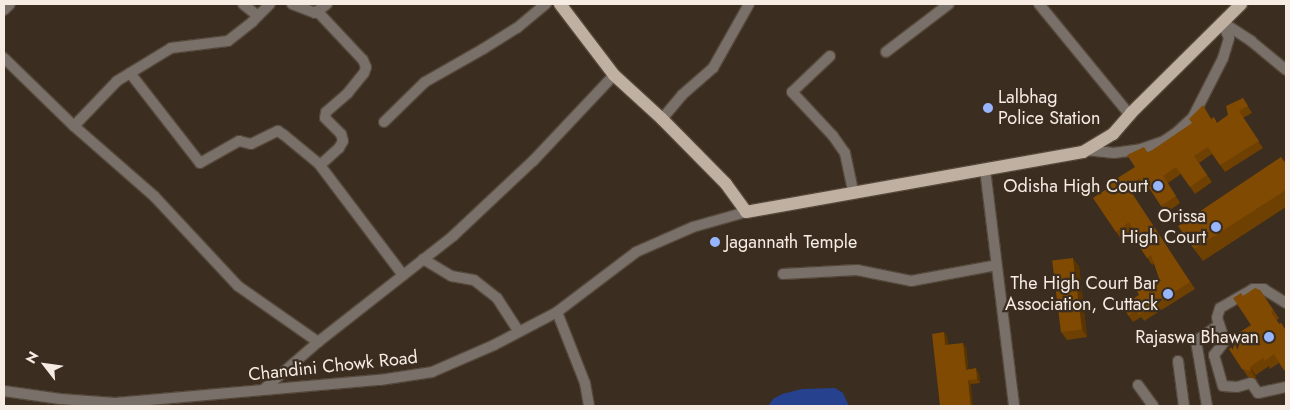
<!DOCTYPE html>
<style>
body{margin:0}
#map{position:relative;width:1290px;height:410px;overflow:hidden;background:#3b2d1f;font-family:Jost,sans-serif}
div>[style]{position:absolute}
.water>*{inset:0;background:#26418d}
.roads{filter:drop-shadow(1px 0 #55483b) drop-shadow(-1px 0 #55483b) drop-shadow(0 1px #55483b) drop-shadow(0 -1px #55483b)}
.minor>*{height:10px;margin:-5px;padding:0 5px;transform-origin:5px;border-radius:5px;background:#787069}
.major>*{height:12px;margin:-6px;padding:0 6px;transform-origin:6px;border-radius:6px;background:#bfb0a2}
.wall>*{inset:0;background:#6e4002}
.shaded-wall>*{inset:0;background:#5a3401}
.building>*{inset:0;background:#804a02;transform-origin:0 0}
.dots>*{width:14px;height:14px;translate:-50% -50%;box-sizing:border-box;border:2px solid #3b2d1f;border-radius:50%}
span{translate:-50% -50%;white-space:nowrap;text-align:center;line-height:1.15;-webkit-text-stroke:4.5px #3b2d1f;paint-order:stroke}
.poi-label{font-size:18px;color:#f6ece4}
.left{translate:0 -50%;text-align:left}
.right{translate:-100% -50%;text-align:right}
.street-label{font-size:18px;color:#f6ece4}
.frame{position:absolute;inset:0;border:5px solid #f6ece4;pointer-events:none}
.north{position:absolute;left:20px;top:340px;width:50px;height:50px;-webkit-text-stroke:4px #3b2d1f;paint-order:stroke;rotate:300deg;font-size:14px;font-weight:700;line-height:20px;text-align:center;color:#f6ece4}
.north::after{content:'';display:block;margin:auto;width:18px;height:22px;background:#f6ece4;clip-path:polygon(50% 0,100% 100%,50% 72%,0 100%)}
</style>
<div id="map">
<div class="water">
<i style="clip-path:polygon(835px 388px,843px 393px,849px 406px,768px 406px,773px 399px,782px 394px,802px 389px)"></i>
</div>
<div class="roads">
<div class="minor">
<i style="left:243px;top:4px;width:19px;rotate:39deg"></i>
<i style="left:292px;top:4px;width:25px;rotate:21deg"></i>
<i style="left:315px;top:13px;width:15px;rotate:-37deg"></i>
<i style="left:1039px;top:4px;width:144px;rotate:50.7deg"></i>
<i style="left:4px;top:10px;width:8px;rotate:-45deg"></i>
<i style="left:317px;top:11px;width:67px;rotate:46.8deg"></i>
<i style="left:363px;top:60px;width:8px;rotate:67deg"></i>
<i style="left:366px;top:67px;width:6px;rotate:108deg"></i>
<i style="left:364px;top:73px;width:26px;rotate:129deg"></i>
<i style="left:348px;top:93px;width:29px;rotate:139deg"></i>
<i style="left:326px;top:112px;width:6px;rotate:99deg"></i>
<i style="left:325px;top:118px;width:23px;rotate:45deg"></i>
<i style="left:341px;top:134px;width:7px;rotate:74deg"></i>
<i style="left:343px;top:141px;width:8px;rotate:120deg"></i>
<i style="left:339px;top:148px;width:25px;rotate:138deg"></i>
<i style="left:1222px;top:22px;width:35px;rotate:33deg"></i>
<i style="left:1251px;top:41px;width:45px;rotate:39.6deg"></i>
<i style="left:886px;top:52px;width:79px;rotate:-37.3deg"></i>
<i style="left:830px;top:56px;width:52px;rotate:136.5deg"></i>
<i style="left:792px;top:92px;width:60px;rotate:47deg"></i>
<i style="left:833px;top:136px;width:21px;rotate:55deg"></i>
<i style="left:845px;top:153px;width:40px;rotate:78deg"></i>
<i style="left:4px;top:58px;width:98px;rotate:44.2deg"></i>
<i style="left:74px;top:126px;width:106px;rotate:41.2deg"></i>
<i style="left:154px;top:196px;width:123px;rotate:47deg"></i>
<i style="left:238px;top:286px;width:98px;rotate:35deg"></i>
<i style="left:130px;top:73px;width:114px;rotate:52.1deg"></i>
<i style="left:200px;top:163px;width:45px;rotate:-29.4deg"></i>
<i style="left:239px;top:141px;width:12px;rotate:14deg"></i>
<i style="left:251px;top:144px;width:30px;rotate:-26deg"></i>
<i style="left:278px;top:131px;width:7px;rotate:34deg"></i>
<i style="left:284px;top:135px;width:45px;rotate:39.6deg"></i>
<i style="left:319px;top:164px;width:139px;rotate:52.9deg"></i>
<i style="left:662px;top:119px;width:31px;rotate:-50deg"></i>
<i style="left:682px;top:95px;width:41px;rotate:-41.1deg"></i>
<i style="left:713px;top:68px;width:73px;rotate:-60.6deg"></i>
<i style="left:384px;top:122px;width:57px;rotate:-44.3deg"></i>
<i style="left:425px;top:82px;width:67px;rotate:-29.6deg"></i>
<i style="left:483px;top:49px;width:40px;rotate:-32deg"></i>
<i style="left:517px;top:28px;width:38px;rotate:-40deg"></i>
<i style="left:74px;top:126px;width:62px;rotate:-46.3deg"></i>
<i style="left:117px;top:81px;width:63px;rotate:-31.4deg"></i>
<i style="left:171px;top:48px;width:57px;rotate:-7deg"></i>
<i style="left:228px;top:41px;width:31px;rotate:-38deg"></i>
<i style="left:252px;top:22px;width:25px;rotate:-45deg"></i>
<i style="left:1086px;top:150px;width:28px;rotate:6deg"></i>
<i style="left:1114px;top:153px;width:27px;rotate:-8deg"></i>
<i style="left:1141px;top:149px;width:24px;rotate:-19deg"></i>
<i style="left:1164px;top:141px;width:14px;rotate:-34deg"></i>
<i style="left:1176px;top:133px;width:23px;rotate:-43deg"></i>
<i style="left:1193px;top:117px;width:66px;rotate:-63deg"></i>
<i style="left:1223px;top:58px;width:21px;rotate:-73deg"></i>
<i style="left:1229px;top:38px;width:17px;rotate:-114deg"></i>
<i style="left:985px;top:169px;width:239px;rotate:83deg"></i>
<i style="left:423px;top:259px;width:33px;rotate:31deg"></i>
<i style="left:451px;top:276px;width:23px;rotate:10deg"></i>
<i style="left:474px;top:280px;width:29px;rotate:38deg"></i>
<i style="left:497px;top:298px;width:40px;rotate:57.1deg"></i>
<i style="left:783px;top:274px;width:74px;rotate:-3.1deg"></i>
<i style="left:857px;top:270px;width:55px;rotate:11.5deg"></i>
<i style="left:911px;top:281px;width:87px;rotate:-10.5deg"></i>
<i style="left:1286px;top:303px;width:26px;rotate:-148deg"></i>
<i style="left:1264px;top:289px;width:11px;rotate:180deg"></i>
<i style="left:1253px;top:289px;width:38px;rotate:150deg"></i>
<i style="left:1220px;top:308px;width:10px;rotate:107deg"></i>
<i style="left:1217px;top:318px;width:24px;rotate:71deg"></i>
<i style="left:1225px;top:341px;width:18px;rotate:128deg"></i>
<i style="left:1214px;top:355px;width:32px;rotate:74deg"></i>
<i style="left:1223px;top:386px;width:14px;rotate:4deg"></i>
<i style="left:1237px;top:387px;width:15px;rotate:-16deg"></i>
<i style="left:1251px;top:383px;width:12px;rotate:55deg"></i>
<i style="left:1258px;top:393px;width:29px;rotate:-12deg"></i>
<i style="left:557px;top:312px;width:76px;rotate:68.5deg"></i>
<i style="left:585px;top:383px;width:23px;rotate:80deg"></i>
<i style="left:1178px;top:361px;width:45px;rotate:82.4deg"></i>
<i style="left:1138px;top:385px;width:26px;rotate:54deg"></i>
<i style="left:264px;top:389px;width:72px;rotate:-41deg"></i>
<i style="left:318px;top:342px;width:172px;rotate:-38.1deg"></i>
<i style="left:453px;top:236px;width:110px;rotate:-43.2deg"></i>
<i style="left:533px;top:161px;width:118px;rotate:-46.7deg"></i>
<i style="left:4px;top:391px;width:57px;rotate:8.1deg"></i>
<i style="left:60px;top:399px;width:55px;rotate:4.2deg"></i>
<i style="left:115px;top:403px;width:266px;rotate:-5deg"></i>
<i style="left:380px;top:380px;width:53px;rotate:-8.7deg"></i>
<i style="left:432px;top:372px;width:68px;rotate:-23.5deg"></i>
<i style="left:494px;top:345px;width:71px;rotate:-27.6deg"></i>
<i style="left:557px;top:312px;width:99px;rotate:-37.2deg"></i>
<i style="left:636px;top:252px;width:62px;rotate:-23.7deg"></i>
<i style="left:693px;top:227px;width:55px;rotate:-15.8deg"></i>
<i style="left:1207px;top:406px;width:66px;rotate:-99.6deg"></i>
<i style="left:1196px;top:341px;width:28px;rotate:-35deg"></i>
</div>
<div class="major">
<i style="left:560px;top:4px;width:89px;rotate:52.7deg"></i>
<i style="left:614px;top:75px;width:65px;rotate:42.5deg"></i>
<i style="left:662px;top:119px;width:91px;rotate:45.4deg"></i>
<i style="left:726px;top:184px;width:34px;rotate:54deg"></i>
<i style="left:746px;top:212px;width:342px;rotate:-10.1deg"></i>
<i style="left:1083px;top:152px;width:35px;rotate:-31deg"></i>
<i style="left:1113px;top:134px;width:28px;rotate:-49deg"></i>
<i style="left:1131px;top:113px;width:155px;rotate:-44.7deg"></i>
</div>
</div>
<div class="wall">
<i style="clip-path:polygon(1243px 98px,1252px 113px,1243px 118px,1263px 148px,1225px 172px,1212px 154px,1199px 163px,1212px 182px,1195px 194px,1181px 174px,1168px 183px,1180px 203px,1166px 213px,1149px 188px,1147px 189px,1144px 185px,1132px 193px,1195px 289px,1144px 321px,1141px 317px,1133px 322px,1128px 315px,1127px 306px,1159px 278px,1154px 263px,1152px 265px,1133px 237px,1136px 235px,1133px 230px,1121px 239px,1093px 198px,1110px 187px,1135px 167px,1148px 153px,1212px 119px,1217px 123px,1228px 115px)"></i>
<i style="clip-path:polygon(1281px 157px,1285px 162px,1286px 161px,1286px 207px,1203px 261px,1194px 249px)"></i>
<i style="clip-path:polygon(1079px 266px,1087px 337px,1067px 340px,1061px 332px)"></i>
<i style="clip-path:polygon(1260px 290px,1279px 318px,1277px 320px,1279px 324px,1281px 323px,1286px 330px,1286px 373px,1279px 363px,1270px 369px,1269px 366px,1256px 375px,1256px 379px,1248px 377px,1229px 349px,1244px 339px,1251px 325px,1243px 296px)"></i>
<i style="clip-path:polygon(944px 332px,947px 336px,948px 345px,966px 347px,968px 369px,979px 373px,980px 383px,971px 384px,940px 406px)"></i>
</div>
<div class="shaded-wall">
<i style="clip-path:polygon(1073px 258px,1079px 266px,1087px 337px,1082px 329px)"></i>
<i style="clip-path:polygon(944px 332px,947px 336px,948px 349px,945px 345px)"></i>
<i style="clip-path:polygon(963px 343px,966px 347px,969px 374px,966px 370px)"></i>
<i style="clip-path:polygon(1250px 367px,1256px 375px,1256px 379px,1251px 371px)"></i>
<i style="clip-path:polygon(976px 368px,979px 373px,980px 383px,977px 379px)"></i>
<i style="clip-path:polygon(968px 380px,971px 384px,973px 406px,971px 406px)"></i>
</div>
<div class="building">
<i style="clip-path:polygon(1243px 98px,1248px 106px,1239px 111px,1259px 141px,1220px 165px,1208px 147px,1194px 156px,1207px 175px,1190px 187px,1176px 167px,1163px 176px,1176px 196px,1161px 206px,1145px 181px,1142px 182px,1140px 178px,1127px 186px,1190px 282px,1139px 315px,1136px 311px,1128px 315px,1124px 308px,1127px 306px,1126px 303px,1139px 295px,1137px 291px,1159px 278px,1151px 255px,1147px 258px,1133px 237px,1136px 235px,1129px 222px,1116px 232px,1093px 198px,1110px 187px,1108px 184px,1135px 167px,1127px 155px,1144px 147px,1148px 153px,1192px 123px,1189px 119px,1203px 105px,1211px 119px,1214px 117px,1217px 123px,1228px 115px,1226px 106px)"></i>
<i style="clip-path:polygon(1281px 157px,1284px 162px,1286px 161px,1286px 190px,1194px 249px,1178px 226px)"></i>
<i style="left:1073px;top:258px;width:72px;height:21px;rotate:83deg"></i>
<i style="clip-path:polygon(1255px 288px,1260px 290px,1273px 310px,1271px 312px,1279px 324px,1281px 323px,1286px 331px,1286px 368px,1284px 370px,1274px 354px,1265px 361px,1263px 358px,1250px 367px,1251px 371px,1242px 369px,1229px 349px,1244px 339px,1240px 332px,1251px 325px,1233px 298px,1241px 293px,1243px 296px)"></i>
<i style="clip-path:polygon(944px 332px,945px 345px,963px 343px,966px 370px,976px 368px,977px 379px,968px 380px,971px 406px,940px 406px,932px 334px)"></i>
</div>
<div class="dots">
<i style="left:988px;top:108px;background:#97b6fd"></i>
<i style="left:1158px;top:186px;background:#97b6fd"></i>
<i style="left:1216px;top:227px;background:#97b6fd"></i>
<i style="left:715px;top:242px;background:#97b6fd"></i>
<i style="left:1168px;top:294px;background:#97b6fd"></i>
<i style="left:1269px;top:337px;background:#97b6fd"></i>
</div>
<div class="poi-label">
<span class="left" style="left:998px;top:108px">Lalbhag<br>Police Station</span>
<span class="right" style="left:1148px;top:186px">Odisha High Court</span>
<span class="right" style="left:1206px;top:227px">Orissa<br>High Court</span>
<span class="left" style="left:725px;top:242px">Jagannath Temple</span>
<span class="right" style="left:1158px;top:294px">The High Court Bar<br>Association, Cuttack</span>
<span class="right" style="left:1259px;top:337px">Rajaswa Bhawan</span>
</div>
<div class="street-label">
<span style="left:333px;top:366px;rotate:-6deg">Chandini Chowk Road</span>
</div>
<div class="frame"></div>
<div class="north">N</div>
</div>
